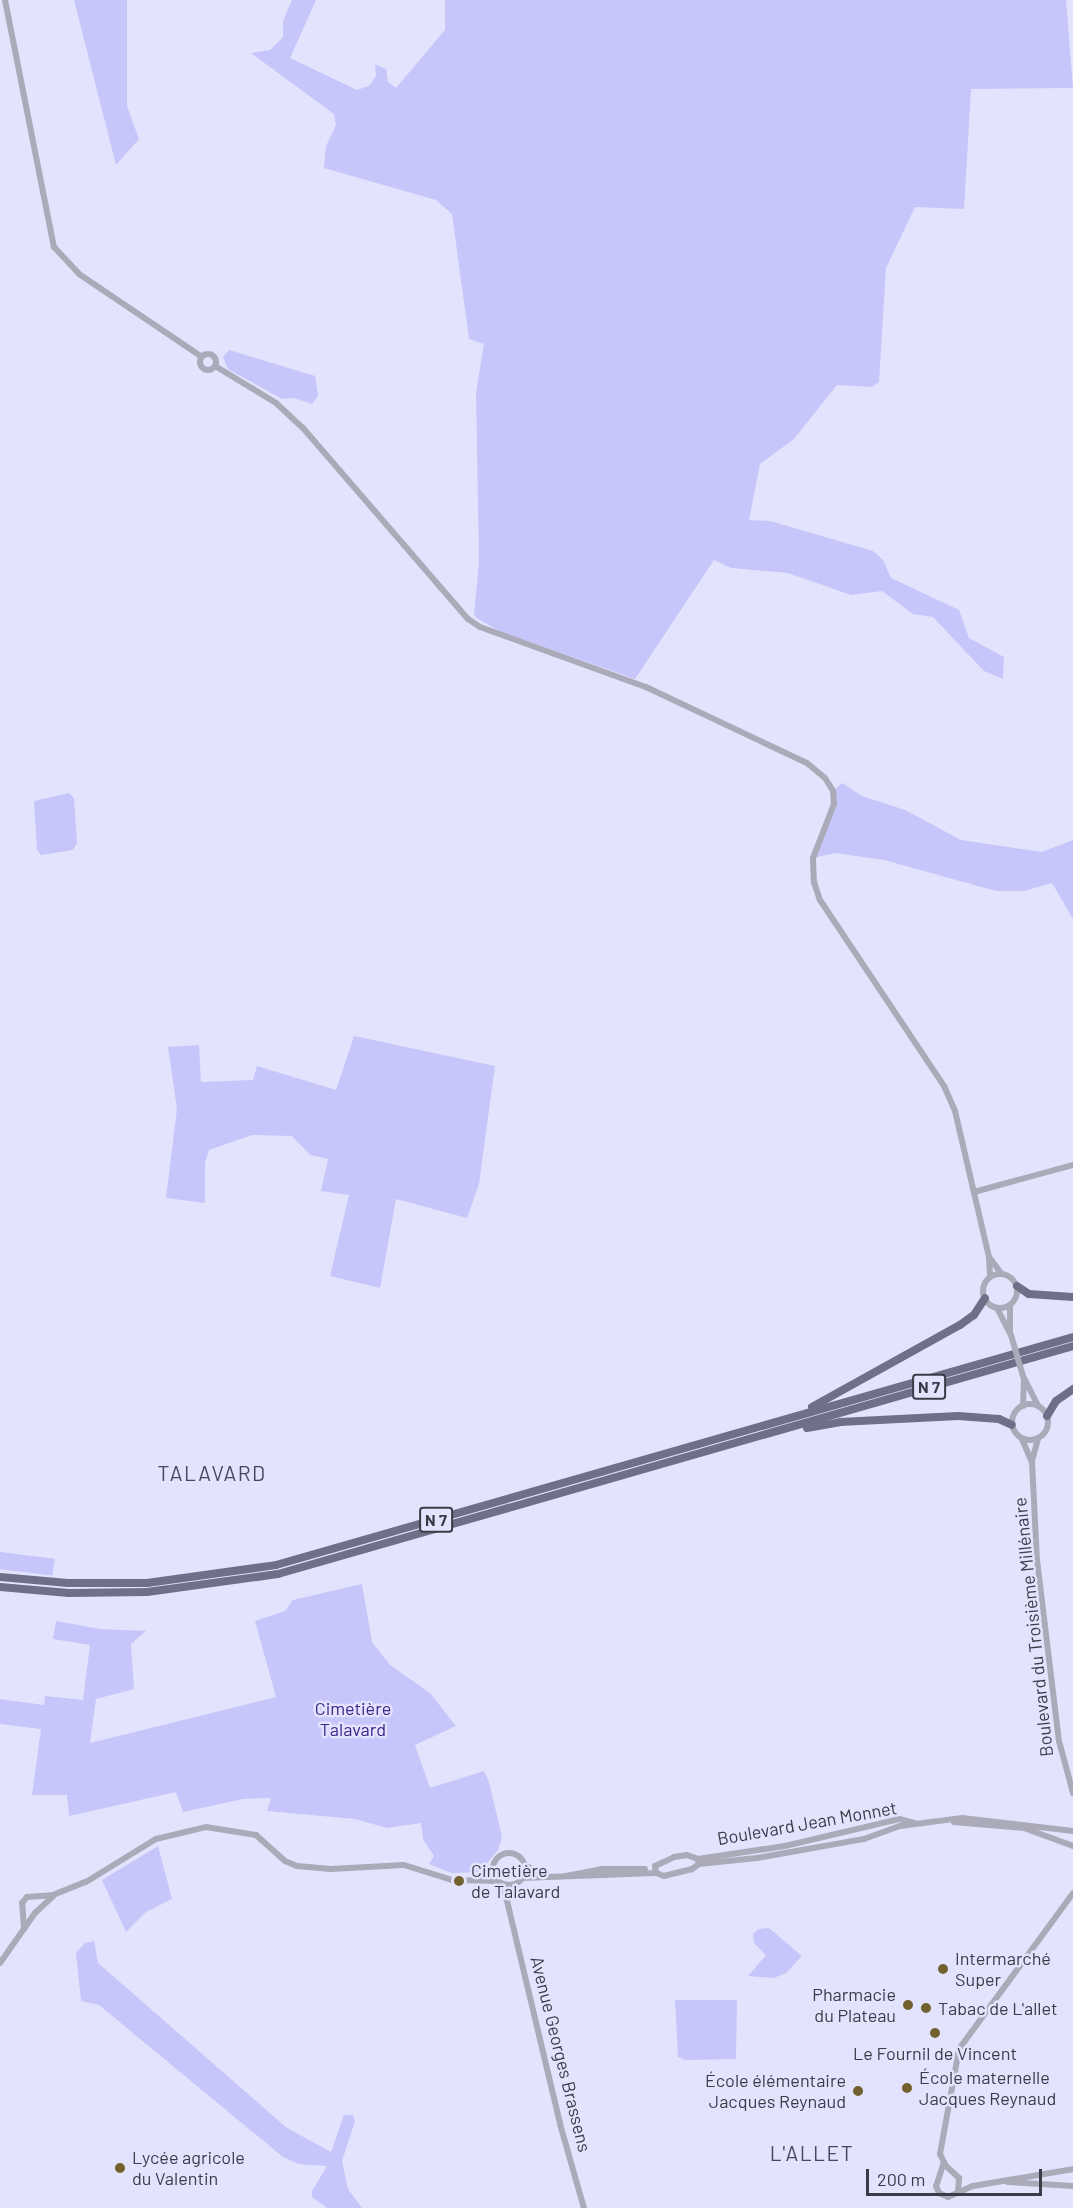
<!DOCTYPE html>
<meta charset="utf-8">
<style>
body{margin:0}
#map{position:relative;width:1073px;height:2208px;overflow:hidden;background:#e3e3fe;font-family:Barlow,sans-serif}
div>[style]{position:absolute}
.green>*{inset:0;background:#c6c6fa;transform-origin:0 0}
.tertiary>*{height:6px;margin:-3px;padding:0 3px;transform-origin:3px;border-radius:3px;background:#aaaab9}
.tertiary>.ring{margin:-3px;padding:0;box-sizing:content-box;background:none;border:6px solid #aaaab9;border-radius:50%}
.trunk>*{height:8px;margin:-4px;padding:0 4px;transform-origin:4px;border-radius:4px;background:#6f6f8a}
.tertiary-bridge>*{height:6px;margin:-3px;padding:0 3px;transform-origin:3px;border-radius:3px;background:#aaaab9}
.dots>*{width:16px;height:16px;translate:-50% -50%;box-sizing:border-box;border:3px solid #e3e3fe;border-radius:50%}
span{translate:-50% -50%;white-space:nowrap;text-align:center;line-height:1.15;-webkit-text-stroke:5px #e3e3fe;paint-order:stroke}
.shield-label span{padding:2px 4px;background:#e3e3fe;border:2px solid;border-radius:4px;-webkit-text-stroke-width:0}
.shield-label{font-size:16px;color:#3c3c49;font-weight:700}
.street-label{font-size:18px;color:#3c3c49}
.park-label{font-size:18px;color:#3c268c}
.poi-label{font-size:18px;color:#3c3c49}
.left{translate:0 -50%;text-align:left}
.right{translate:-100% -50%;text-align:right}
.quarter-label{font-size:21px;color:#484762;letter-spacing:1.5px}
.scale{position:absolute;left:866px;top:2169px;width:176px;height:27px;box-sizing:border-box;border:3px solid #3c3c49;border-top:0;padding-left:8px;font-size:18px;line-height:21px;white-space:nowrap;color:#3c3c49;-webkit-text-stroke:4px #e3e3fe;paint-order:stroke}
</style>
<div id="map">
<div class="green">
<i style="clip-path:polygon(74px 0,127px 0,127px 106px,139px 139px,116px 165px)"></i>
<i style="clip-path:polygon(292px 0,316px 0,290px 58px,357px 90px,369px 86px,376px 76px,375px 64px,386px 69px,388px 82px,396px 88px,445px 30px,445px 0,1066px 0,1073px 88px,971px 89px,964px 209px,915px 207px,886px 268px,879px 382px,872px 387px,837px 385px,794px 439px,760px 464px,749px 520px,770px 521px,873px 551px,883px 560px,891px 578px,959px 610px,969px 638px,1004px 657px,1003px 679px,984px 671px,933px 617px,913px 614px,882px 591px,851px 595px,788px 573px,731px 568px,714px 560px,635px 679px,499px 631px,478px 619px,474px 615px,479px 562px,476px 393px,484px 344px,469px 339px,452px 214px,436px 200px,324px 168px,326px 146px,336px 125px,334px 114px,251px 53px,270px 50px,283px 37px,283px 21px)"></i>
<i style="clip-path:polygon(229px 350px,315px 376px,318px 396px,312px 404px,294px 398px,282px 399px,228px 369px,223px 357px)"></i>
<i style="clip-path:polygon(842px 783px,862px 796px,905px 810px,961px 840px,1042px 852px,1073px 840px,1073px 919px,1052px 883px,1024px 891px,996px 891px,884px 860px,835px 853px,813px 858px,830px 821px,833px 791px)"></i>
<i style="clip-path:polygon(69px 793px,74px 798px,77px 843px,73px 850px,41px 855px,37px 850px,34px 801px)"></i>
<i style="clip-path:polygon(354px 1036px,495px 1066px,479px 1184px,467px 1218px,396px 1199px,380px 1288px,330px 1276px,349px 1195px,321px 1191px,328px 1159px,310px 1155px,292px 1136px,252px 1135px,209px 1150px,205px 1163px,205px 1203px,166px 1198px,177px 1109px,168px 1047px,199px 1045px,201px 1082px,253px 1080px,257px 1066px,336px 1090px)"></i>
<i style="left:0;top:1552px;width:55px;height:17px;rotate:7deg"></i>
<i style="clip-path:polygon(362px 1584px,372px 1642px,390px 1665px,430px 1693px,456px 1726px,415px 1745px,430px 1788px,484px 1771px,489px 1782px,502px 1837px,498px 1850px,480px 1872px,452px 1873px,429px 1864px,434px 1856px,423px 1839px,421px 1823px,387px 1828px,355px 1819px,267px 1811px,271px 1798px,243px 1799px,183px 1812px,176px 1792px,69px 1816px,67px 1795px,32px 1795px,41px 1729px,0 1724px,0 1699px,44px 1705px,45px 1696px,83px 1700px,90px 1645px,53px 1639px,56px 1621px,100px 1629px,146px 1631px,131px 1644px,134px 1689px,96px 1699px,90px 1743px,276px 1697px,255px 1621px,285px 1611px,293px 1600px)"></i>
<i style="clip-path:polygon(158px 1846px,172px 1899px,146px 1912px,126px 1932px,102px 1880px)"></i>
<i style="clip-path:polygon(769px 1928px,802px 1956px,786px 1973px,774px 1978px,748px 1976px,766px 1955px,754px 1943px,753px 1934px,758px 1929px)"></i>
<i style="clip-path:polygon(94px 1941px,98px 1963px,287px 2128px,331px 2152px,344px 2115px,353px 2115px,355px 2121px,342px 2161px,348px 2189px,362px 2208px,327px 2208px,312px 2197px,312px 2191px,327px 2166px,299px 2164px,283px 2157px,99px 2005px,81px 2001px,76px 1953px,85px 1943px)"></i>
<i style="clip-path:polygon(675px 2000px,737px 2000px,736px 2059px,685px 2060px,678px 2057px)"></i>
</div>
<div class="tertiary">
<i style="left:5px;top:0;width:252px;rotate:78.8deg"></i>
<i style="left:54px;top:247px;width:37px;rotate:47deg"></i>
<i style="left:79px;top:274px;width:148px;rotate:34deg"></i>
<i class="ring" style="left:200px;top:354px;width:10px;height:10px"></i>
<i style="left:215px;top:366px;width:71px;rotate:31.2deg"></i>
<i style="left:276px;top:403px;width:37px;rotate:43deg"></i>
<i style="left:303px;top:428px;width:252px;rotate:49.2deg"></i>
<i style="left:468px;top:619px;width:14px;rotate:34deg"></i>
<i style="left:480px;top:627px;width:177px;rotate:19.9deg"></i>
<i style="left:646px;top:687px;width:178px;rotate:25.3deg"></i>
<i style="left:807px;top:763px;width:23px;rotate:40deg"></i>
<i style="left:825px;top:778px;width:15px;rotate:58deg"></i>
<i style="left:833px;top:791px;width:13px;rotate:86deg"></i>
<i style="left:834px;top:804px;width:58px;rotate:111.3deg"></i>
<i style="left:813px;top:858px;width:24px;rotate:88deg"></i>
<i style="left:814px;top:882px;width:19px;rotate:72deg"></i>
<i style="left:820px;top:900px;width:224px;rotate:56.3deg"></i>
<i style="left:944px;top:1086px;width:27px;rotate:66deg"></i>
<i style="left:955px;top:1111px;width:150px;rotate:76.9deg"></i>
<i style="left:989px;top:1257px;width:20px;rotate:87deg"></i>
<i style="left:974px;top:1192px;width:103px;rotate:-15.3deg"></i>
<i style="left:989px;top:1257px;width:20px;rotate:53deg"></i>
<i class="ring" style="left:983px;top:1274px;width:28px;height:28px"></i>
<i style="left:1010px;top:1305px;width:26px;rotate:90deg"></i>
<i style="left:997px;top:1308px;width:30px;rotate:63deg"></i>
<i style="left:1023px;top:1376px;width:34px;rotate:63deg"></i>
<i class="ring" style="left:1012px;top:1404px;width:30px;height:30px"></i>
<i style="left:1023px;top:1406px;width:26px;rotate:-88deg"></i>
<i style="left:1022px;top:1439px;width:25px;rotate:67deg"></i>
<i style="left:1032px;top:1462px;width:98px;rotate:87.1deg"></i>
<i style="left:1037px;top:1560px;width:182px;rotate:83.1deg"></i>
<i style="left:1059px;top:1741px;width:54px;rotate:74.9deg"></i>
<i style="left:1032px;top:1461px;width:24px;rotate:-75deg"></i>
<i style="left:954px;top:1822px;width:70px;rotate:4.9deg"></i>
<i style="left:1024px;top:1828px;width:52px;rotate:20.2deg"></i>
<i class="ring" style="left:493px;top:1853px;width:26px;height:26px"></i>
<i style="left:698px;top:1859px;width:5px;rotate:79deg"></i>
<i style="left:699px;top:1864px;width:9px;rotate:144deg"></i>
<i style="left:692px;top:1869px;width:29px;rotate:166deg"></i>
<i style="left:664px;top:1876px;width:9px;rotate:-159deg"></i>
<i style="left:656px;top:1873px;width:7px;rotate:-98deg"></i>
<i style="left:655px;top:1866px;width:21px;rotate:-25deg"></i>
<i style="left:674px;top:1857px;width:13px;rotate:-9deg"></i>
<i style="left:687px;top:1855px;width:12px;rotate:20deg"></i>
<i style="left:698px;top:1859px;width:88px;rotate:-8.5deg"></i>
<i style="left:785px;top:1846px;width:117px;rotate:-13.3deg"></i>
<i style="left:899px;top:1819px;width:16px;rotate:14deg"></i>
<i style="left:699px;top:1864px;width:58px;rotate:-5.9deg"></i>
<i style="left:757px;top:1858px;width:109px;rotate:-10.1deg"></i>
<i style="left:864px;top:1839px;width:38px;rotate:-20deg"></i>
<i style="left:900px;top:1826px;width:63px;rotate:-7.4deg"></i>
<i style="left:962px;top:1818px;width:112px;rotate:6.7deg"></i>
<i style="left:524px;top:1865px;width:22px;rotate:24deg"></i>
<i style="left:566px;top:1876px;width:36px;rotate:-11deg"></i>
<i style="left:601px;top:1869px;width:44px"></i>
<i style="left:522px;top:1878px;width:134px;rotate:-2.1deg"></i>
<i style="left:476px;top:1880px;width:20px;rotate:-33deg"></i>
<i style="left:503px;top:1884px;width:247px;rotate:76.6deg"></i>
<i style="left:560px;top:2124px;width:87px;rotate:74.1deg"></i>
<i style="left:24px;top:1929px;width:26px;rotate:-94deg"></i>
<i style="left:22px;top:1903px;width:8px;rotate:-50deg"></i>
<i style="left:27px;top:1897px;width:26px;rotate:-4deg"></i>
<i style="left:53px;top:1895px;width:35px;rotate:-22deg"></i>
<i style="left:86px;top:1882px;width:82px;rotate:-31.6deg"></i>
<i style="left:156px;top:1839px;width:51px;rotate:-13.5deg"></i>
<i style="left:206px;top:1827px;width:51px;rotate:9.1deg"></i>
<i style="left:256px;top:1835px;width:39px;rotate:42deg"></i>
<i style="left:285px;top:1861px;width:13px;rotate:23deg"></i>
<i style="left:297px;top:1866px;width:34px;rotate:5deg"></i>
<i style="left:331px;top:1869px;width:73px;rotate:-3.1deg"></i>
<i style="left:404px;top:1865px;width:50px;rotate:17.4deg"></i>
<i style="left:452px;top:1880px;width:46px;rotate:1.2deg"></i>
<i style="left:0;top:1963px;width:61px;rotate:-55deg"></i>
<i style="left:35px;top:1913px;width:25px;rotate:-43deg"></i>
<i style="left:944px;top:2162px;width:25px;rotate:108deg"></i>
<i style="left:936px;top:2186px;width:8px;rotate:67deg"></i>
<i style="left:939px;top:2193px;width:10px;rotate:24deg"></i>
<i style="left:948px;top:2197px;width:27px;rotate:-24deg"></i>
<i style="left:973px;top:2186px;width:101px;rotate:-9.6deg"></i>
<i style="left:1008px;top:2182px;width:65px;rotate:3.5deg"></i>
<i style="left:958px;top:2192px;width:14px;rotate:-86deg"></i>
<i style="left:959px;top:2178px;width:18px;rotate:-137deg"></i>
<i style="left:946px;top:2166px;width:13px;rotate:-117deg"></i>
<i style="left:940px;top:2154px;width:107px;rotate:-79.7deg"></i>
<i style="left:959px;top:2049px;width:193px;rotate:-53.8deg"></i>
</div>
<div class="trunk">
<i style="left:1017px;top:1286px;width:14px;rotate:34deg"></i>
<i style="left:1029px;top:1294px;width:44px;rotate:3.9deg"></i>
<i style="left:812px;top:1407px;width:169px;rotate:-29deg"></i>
<i style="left:960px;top:1325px;width:17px;rotate:-36deg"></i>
<i style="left:974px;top:1315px;width:20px;rotate:-57deg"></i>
<i style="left:1047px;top:1416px;width:17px;rotate:-59deg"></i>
<i style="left:1056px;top:1401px;width:21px;rotate:-35deg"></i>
<i style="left:807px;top:1428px;width:34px;rotate:-10deg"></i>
<i style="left:840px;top:1422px;width:118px;rotate:-2.9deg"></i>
<i style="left:958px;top:1416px;width:41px;rotate:4.2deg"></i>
<i style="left:999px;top:1419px;width:14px;rotate:25deg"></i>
<i style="left:0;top:1577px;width:68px;rotate:5deg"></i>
<i style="left:68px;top:1583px;width:79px"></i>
<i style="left:147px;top:1583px;width:130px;rotate:-7.9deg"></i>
<i style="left:276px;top:1565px;width:829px;rotate:-15.96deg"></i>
<i style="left:0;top:1587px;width:69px;rotate:5deg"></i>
<i style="left:69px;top:1593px;width:78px;rotate:-0.7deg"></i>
<i style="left:147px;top:1592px;width:132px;rotate:-7.8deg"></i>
<i style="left:278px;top:1574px;width:827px;rotate:-16deg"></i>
</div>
<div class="tertiary-bridge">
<i style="left:1011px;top:1335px;width:43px;rotate:73.7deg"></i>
</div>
<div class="dots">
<i style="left:459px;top:1881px;background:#72612f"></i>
<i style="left:943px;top:1969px;background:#72612f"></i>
<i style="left:908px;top:2005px;background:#72612f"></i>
<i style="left:926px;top:2008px;background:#72612f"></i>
<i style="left:935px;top:2033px;background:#72612f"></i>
<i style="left:907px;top:2088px;background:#72612f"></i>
<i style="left:858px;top:2091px;background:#72612f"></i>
<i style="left:120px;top:2168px;background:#72612f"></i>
</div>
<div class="shield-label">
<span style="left:929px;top:1387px">N 7</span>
<span style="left:436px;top:1520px">N 7</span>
</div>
<div class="street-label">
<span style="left:1033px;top:1627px;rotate:-96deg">Boulevard du Troisième Millénaire</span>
<span style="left:807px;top:1823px;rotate:-10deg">Boulevard Jean Monnet</span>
<span style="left:561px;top:2054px;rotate:76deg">Avenue Georges Brassens</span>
</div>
<div class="park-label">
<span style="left:353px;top:1719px">Cimetière<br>Talavard</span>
</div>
<div class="poi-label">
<span class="left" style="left:471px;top:1881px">Cimetière<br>de Talavard</span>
<span class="left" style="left:955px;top:1969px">Intermarché<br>Super</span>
<span class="right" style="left:896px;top:2005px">Pharmacie<br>du Plateau</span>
<span class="left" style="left:938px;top:2008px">Tabac de L'allet</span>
<span style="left:935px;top:2053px">Le Fournil de Vincent</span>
<span class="left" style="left:919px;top:2088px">École maternelle<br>Jacques Reynaud</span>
<span class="right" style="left:846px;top:2091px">École élémentaire<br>Jacques Reynaud</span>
<span class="left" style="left:132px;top:2168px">Lycée agricole<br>du Valentin</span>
</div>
<div class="quarter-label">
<span style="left:212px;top:1473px">TALAVARD</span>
<span style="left:812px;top:2153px">L'ALLET</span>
</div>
<div class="scale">200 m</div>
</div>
